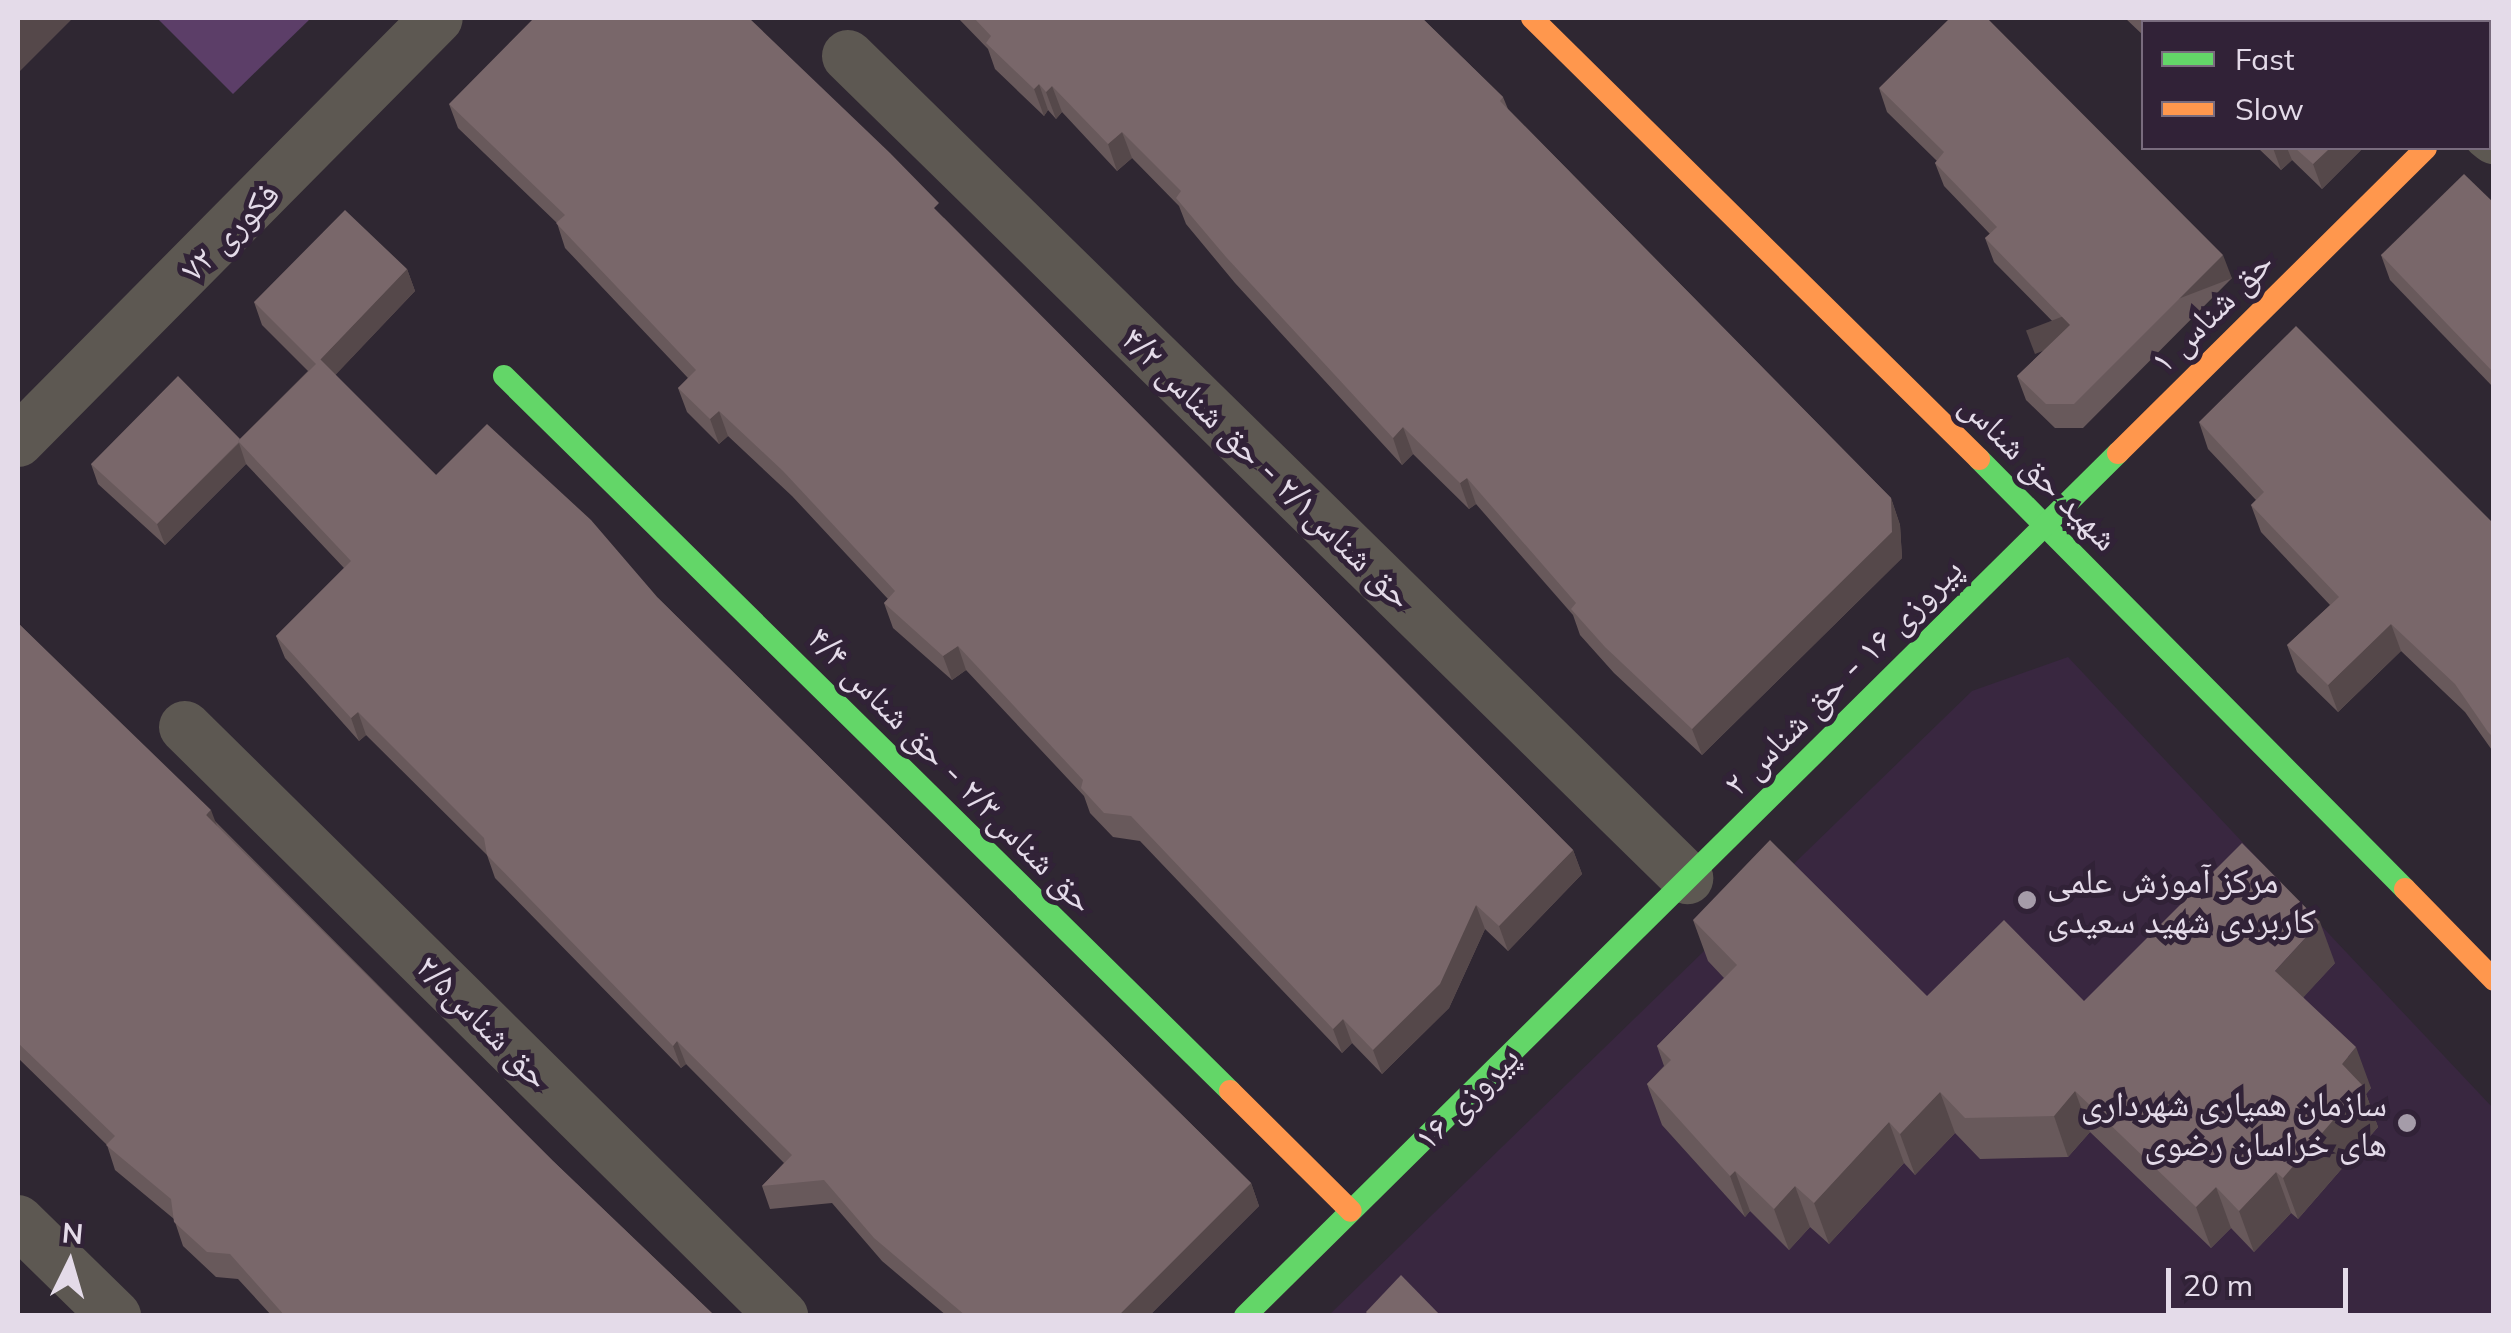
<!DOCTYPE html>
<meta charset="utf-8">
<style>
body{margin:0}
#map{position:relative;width:2511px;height:1333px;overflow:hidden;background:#2f2732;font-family:Mulish,"Noto Naskh Arabic",sans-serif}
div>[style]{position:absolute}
.built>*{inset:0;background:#392740}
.green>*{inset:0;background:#5c3e68}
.street>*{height:52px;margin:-26px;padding:0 26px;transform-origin:26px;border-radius:26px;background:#5d5852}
.fast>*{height:22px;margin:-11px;padding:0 11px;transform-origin:11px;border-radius:11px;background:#63d668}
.slow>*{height:22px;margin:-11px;padding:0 11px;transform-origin:11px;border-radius:11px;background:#ff974d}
.wall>*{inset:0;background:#68595b}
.shaded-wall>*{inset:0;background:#55484a;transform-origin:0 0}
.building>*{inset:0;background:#79676a;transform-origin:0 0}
.dots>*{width:28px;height:28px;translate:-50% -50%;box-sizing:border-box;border:5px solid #312237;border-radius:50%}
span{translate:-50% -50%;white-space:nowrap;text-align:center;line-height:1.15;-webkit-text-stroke:10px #312237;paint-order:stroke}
.street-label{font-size:35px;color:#e4dbe9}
.poi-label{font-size:35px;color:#e4dbe9}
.left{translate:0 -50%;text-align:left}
.right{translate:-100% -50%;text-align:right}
.frame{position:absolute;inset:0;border:20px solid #e4dbe9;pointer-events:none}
.legend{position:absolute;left:2141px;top:20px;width:350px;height:130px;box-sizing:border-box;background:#312237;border:2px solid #796c7e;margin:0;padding:12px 18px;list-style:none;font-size:30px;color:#e4dbe9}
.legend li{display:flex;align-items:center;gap:20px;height:50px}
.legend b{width:50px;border:2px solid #796c7e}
.north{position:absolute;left:20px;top:1213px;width:100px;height:100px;-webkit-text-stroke:8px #312237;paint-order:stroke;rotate:5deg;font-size:28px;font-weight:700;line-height:40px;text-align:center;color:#e4dbe9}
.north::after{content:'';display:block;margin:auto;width:35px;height:45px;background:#e4dbe9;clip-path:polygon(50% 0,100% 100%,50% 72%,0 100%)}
.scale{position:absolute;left:2166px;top:1268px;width:182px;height:45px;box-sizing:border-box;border:5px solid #e4dbe9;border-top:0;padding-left:12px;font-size:30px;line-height:35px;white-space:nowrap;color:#e4dbe9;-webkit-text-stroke:8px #312237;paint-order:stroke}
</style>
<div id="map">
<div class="built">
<i style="clip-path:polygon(2068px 657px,2493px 1108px,2493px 1315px,1328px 1316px,1972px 691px)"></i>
</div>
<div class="green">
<i style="clip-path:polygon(157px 18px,311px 18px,233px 94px)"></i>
</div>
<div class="street">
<i style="left:2377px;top:18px;width:6px;rotate:39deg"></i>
<i style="left:848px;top:56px;width:1175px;rotate:44.41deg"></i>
<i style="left:2488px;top:85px;width:7px;rotate:-34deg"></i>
<i style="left:2488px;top:133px;width:8px;rotate:40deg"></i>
<i style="left:18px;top:441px;width:595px;rotate:-45.27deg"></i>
<i style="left:185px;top:727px;width:839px;rotate:44.61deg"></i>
<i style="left:18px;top:1221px;width:136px;rotate:44.4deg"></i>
</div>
<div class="fast">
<i style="left:504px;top:376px;width:1019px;rotate:44.56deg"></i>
<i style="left:1979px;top:459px;width:605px;rotate:45.27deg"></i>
<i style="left:1245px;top:1316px;width:1228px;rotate:-44.67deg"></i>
</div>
<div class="slow">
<i style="left:1532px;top:18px;width:628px;rotate:44.61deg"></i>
<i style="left:2118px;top:453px;width:433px;rotate:-44.7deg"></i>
<i style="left:2405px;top:889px;width:127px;rotate:45.6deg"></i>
<i style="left:1230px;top:1091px;width:170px;rotate:44.8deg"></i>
</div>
<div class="wall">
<i style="clip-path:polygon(958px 18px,1422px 18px,1503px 97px,1508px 109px,1891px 498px,1900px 525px,1902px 558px,1702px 755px,1614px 673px,1580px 635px,1573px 615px,1476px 504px,1469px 509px,1413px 454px,1402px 465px,1235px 283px,1186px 224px,1179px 206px,1132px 158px,1117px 171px,1062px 112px,1056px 119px,1048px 110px,1044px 116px,995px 69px,988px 49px)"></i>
<i style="clip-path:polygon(2125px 18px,2313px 18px,2318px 22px,2144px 22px,2144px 36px)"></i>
<i style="clip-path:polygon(1879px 88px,2232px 278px,2083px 428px,2055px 428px,2026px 400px,2017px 376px,2063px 332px,1994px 262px,1985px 238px,1990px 234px,1944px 186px,1935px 163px,1937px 161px,1887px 112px)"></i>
<i style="clip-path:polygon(449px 104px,944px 218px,1573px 850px,1582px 874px,1508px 951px,1485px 929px,1449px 1008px,1382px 1074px,1352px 1043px,1342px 1053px,1140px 841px,1113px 837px,1090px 813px,1084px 796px,966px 670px,952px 680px,893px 628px,884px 603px,888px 599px,792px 496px,728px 436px,719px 444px,687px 412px,678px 388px,688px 378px,565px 248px,557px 223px,458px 128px)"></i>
<i style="clip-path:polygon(2258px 148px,2363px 148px,2322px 189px,2292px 160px,2281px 170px)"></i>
<i style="clip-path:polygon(2494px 203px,2494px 388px,2390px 280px,2381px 255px)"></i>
<i style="clip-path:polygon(407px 269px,415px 291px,335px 375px,436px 475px,658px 598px,1251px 1183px,1259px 1206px,1149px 1316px,947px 1316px,882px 1261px,832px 1203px,770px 1209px,762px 1186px,784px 1163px,686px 1064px,681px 1068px,495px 878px,487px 855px,366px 735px,359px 741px,285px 658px,276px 636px,344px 568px,246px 464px,165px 545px,98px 484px,91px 464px,240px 439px,308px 371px,262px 325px,254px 302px)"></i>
<i style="clip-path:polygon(2199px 422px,2494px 524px,2494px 753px,2465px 712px,2401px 651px,2338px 712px,2297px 672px,2287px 645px,2330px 605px,2261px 532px,2251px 505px,2256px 500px,2208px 449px)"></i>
<i style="clip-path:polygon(18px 623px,553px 1161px,715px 1316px,272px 1316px,238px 1279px,216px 1277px,183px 1246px,174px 1219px,115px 1170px,107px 1145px,18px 1058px)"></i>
<i style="clip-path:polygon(1693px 920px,1927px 996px,2084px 1001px,2335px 963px,2303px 997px,2371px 1088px,2366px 1094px,2378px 1127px,2298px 1219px,2291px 1213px,2254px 1252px,2231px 1228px,2211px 1248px,2090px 1132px,2068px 1157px,1980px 1159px,1955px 1133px,1915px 1175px,1904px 1163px,1829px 1244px,1810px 1227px,1789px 1250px,1750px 1211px,1745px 1217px,1662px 1125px,1647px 1084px,1664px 1066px,1657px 1046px,1724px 978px,1708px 961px)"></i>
</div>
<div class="shaded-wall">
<i style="clip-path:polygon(20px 18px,73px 18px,18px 73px,18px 20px)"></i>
<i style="clip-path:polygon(1039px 84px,1048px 110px,1044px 116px,1034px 89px)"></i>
<i style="clip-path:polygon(1052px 86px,1062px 112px,1056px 119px,1046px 92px)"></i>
<i style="clip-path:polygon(1122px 132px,1132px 158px,1117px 171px,1108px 144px)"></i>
<i style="clip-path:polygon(2273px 148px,2287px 148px,2292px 160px,2281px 170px)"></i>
<i style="clip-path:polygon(2330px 148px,2363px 148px,2322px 189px,2313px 164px)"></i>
<i style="left:2223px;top:255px;width:25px;height:211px;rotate:69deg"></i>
<i style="clip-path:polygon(407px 269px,415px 291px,325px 386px,317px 363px)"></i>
<i style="clip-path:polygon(719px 411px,728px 436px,719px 444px,710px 419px)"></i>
<i style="clip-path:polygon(1403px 427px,1413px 454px,1402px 465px,1393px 438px)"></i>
<i style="clip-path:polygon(239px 443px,246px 464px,165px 545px,157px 524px)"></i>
<i style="clip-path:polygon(1467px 478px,1476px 504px,1469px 509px,1460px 483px)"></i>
<i style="clip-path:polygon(1891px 498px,1900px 525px,1902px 558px,1702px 755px,1692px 729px)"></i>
<i style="clip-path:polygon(2391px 624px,2401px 651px,2338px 712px,2328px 685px)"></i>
<i style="clip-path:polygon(958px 646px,966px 670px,952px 680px,943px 656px)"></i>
<i style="clip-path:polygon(358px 712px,366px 735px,359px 741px,351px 718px)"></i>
<i style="clip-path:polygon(211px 810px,220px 834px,206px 815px)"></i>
<i style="clip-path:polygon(1573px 850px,1582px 874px,1508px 951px,1499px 926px)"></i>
<i style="clip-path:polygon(1476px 905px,1485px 929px,1449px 1008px,1382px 1074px,1373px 1050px)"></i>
<i style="clip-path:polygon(2320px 922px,2335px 963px,2290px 1012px,2275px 971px)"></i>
<i style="clip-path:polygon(1343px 1019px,1352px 1043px,1342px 1053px,1333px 1029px)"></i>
<i style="clip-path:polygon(677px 1041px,686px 1064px,681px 1068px,673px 1046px)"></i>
<i style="clip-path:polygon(2356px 1047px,2371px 1088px,2366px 1094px,2378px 1127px,2298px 1219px,2283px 1178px,2342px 1064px)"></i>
<i style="clip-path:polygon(2075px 1091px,2090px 1132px,2068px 1157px,2054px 1116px)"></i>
<i style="clip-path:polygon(1940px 1092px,1955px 1133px,1915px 1175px,1900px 1134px)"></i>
<i style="clip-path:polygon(1889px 1122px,1904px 1163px,1829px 1244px,1814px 1203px)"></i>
<i style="clip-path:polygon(1735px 1171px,1750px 1211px,1745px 1217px,1730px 1176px)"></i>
<i style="clip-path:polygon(2276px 1172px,2291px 1213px,2254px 1252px,2239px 1211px)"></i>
<i style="clip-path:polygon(1251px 1183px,1259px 1206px,1149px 1316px,1118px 1316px)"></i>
<i style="clip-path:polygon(1795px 1186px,1810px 1227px,1789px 1250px,1774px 1209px)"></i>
<i style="clip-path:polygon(2216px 1187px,2231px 1228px,2211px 1248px,2196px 1207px)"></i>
</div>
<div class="building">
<i style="clip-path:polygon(534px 18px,749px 18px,890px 153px,939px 203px,934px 208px,1573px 850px,1499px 926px,1476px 905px,1440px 984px,1373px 1050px,1343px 1019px,1333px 1029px,1131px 816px,1104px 813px,1081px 788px,1083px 780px,958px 646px,943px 656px,884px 603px,895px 591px,783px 471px,719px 411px,710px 419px,678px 388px,696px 370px,556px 223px,565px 215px,449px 104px)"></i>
<i style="clip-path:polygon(974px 18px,1422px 18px,1503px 97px,1500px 101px,1891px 498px,1892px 532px,1692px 729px,1605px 647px,1571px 609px,1576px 603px,1467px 478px,1460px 483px,1403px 427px,1393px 438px,1226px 257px,1176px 198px,1181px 191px,1122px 132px,1108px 144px,1052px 86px,1046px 92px,1039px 84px,1034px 89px,986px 43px,991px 36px)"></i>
<i style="clip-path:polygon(1950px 18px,1987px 18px,2223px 255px,2074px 404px,2046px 404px,2017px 376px,2070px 325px,1985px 238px,1997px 227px,1935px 163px,1944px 152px,1879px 88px)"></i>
<i style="left:2141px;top:18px;width:172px;height:6px"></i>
<i style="clip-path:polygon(2295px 148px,2330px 148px,2313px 164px)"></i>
<i style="clip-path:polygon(2464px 174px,2494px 203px,2494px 373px,2381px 255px)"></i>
<i style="clip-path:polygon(345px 210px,407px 269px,317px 363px,320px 359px,436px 475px,487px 424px,591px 520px,658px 598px,1251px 1183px,1118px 1316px,966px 1316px,874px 1238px,824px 1180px,762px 1186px,792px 1155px,677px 1041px,673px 1046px,487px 855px,484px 838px,358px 712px,351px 718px,276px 636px,351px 561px,238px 441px,316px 364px,254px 302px)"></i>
<i style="clip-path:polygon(2296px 326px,2494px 524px,2494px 738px,2488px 732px,2455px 684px,2391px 624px,2328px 685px,2287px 645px,2339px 597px,2251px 505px,2264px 492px,2199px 422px)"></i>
<i style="clip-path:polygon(178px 376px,240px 439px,238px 441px,239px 442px,157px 524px,91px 464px)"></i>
<i style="clip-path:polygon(18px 623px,211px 810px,206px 815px,553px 1161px,715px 1316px,285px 1316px,230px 1254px,207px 1252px,174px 1222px,171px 1199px,106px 1145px,115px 1136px,18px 1043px)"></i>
<i style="clip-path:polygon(1770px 840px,1927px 996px,2004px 920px,2084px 1001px,2242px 843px,2320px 922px,2275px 971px,2356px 1047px,2342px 1064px,2363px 1086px,2283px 1178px,2276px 1172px,2239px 1211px,2216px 1187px,2196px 1207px,2075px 1091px,2054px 1116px,1965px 1118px,1940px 1092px,1900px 1134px,1889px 1122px,1814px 1203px,1795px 1186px,1774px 1209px,1735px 1171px,1730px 1176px,1647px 1084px,1671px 1060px,1657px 1046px,1737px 965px,1693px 920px)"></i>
<i style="clip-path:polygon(1401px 1275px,1441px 1316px,1369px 1316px,1366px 1312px)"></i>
</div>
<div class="dots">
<i style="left:2027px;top:900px;background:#a59ca9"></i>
<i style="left:2407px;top:1123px;background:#a59ca9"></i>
</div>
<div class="street-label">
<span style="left:229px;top:231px;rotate:-45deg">فکوری ۷۲</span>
<span style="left:2211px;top:311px;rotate:-45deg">حق شناس ۱</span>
<span style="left:1268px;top:467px;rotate:44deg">حق شناس۲/۱ - حق شناس ۴/۲</span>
<span style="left:2040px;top:471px;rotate:45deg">شهید حق شناس</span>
<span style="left:1842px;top:676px;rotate:-45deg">پیروزی ۱۶ - حق شناس ۲</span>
<span style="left:952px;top:769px;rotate:45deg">حق شناس۲/۳ - حق شناس ۴/۴</span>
<span style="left:484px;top:1021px;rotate:45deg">حق شناس۲/۵</span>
<span style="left:1466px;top:1097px;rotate:-45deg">پیروزی ۱۶</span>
</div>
<div class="poi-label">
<span class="left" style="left:2047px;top:900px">مرکز آموزش علمی<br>کاربردی شهید سعیدی</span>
<span class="right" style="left:2387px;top:1123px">سازمان همیاری شهرداری<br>های خراسان رضوی</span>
</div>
<div class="frame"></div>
<ul class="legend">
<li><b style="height:12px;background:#63d668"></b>Fast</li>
<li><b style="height:12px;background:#ff974d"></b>Slow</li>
</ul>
<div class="north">N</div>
<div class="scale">20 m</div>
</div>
